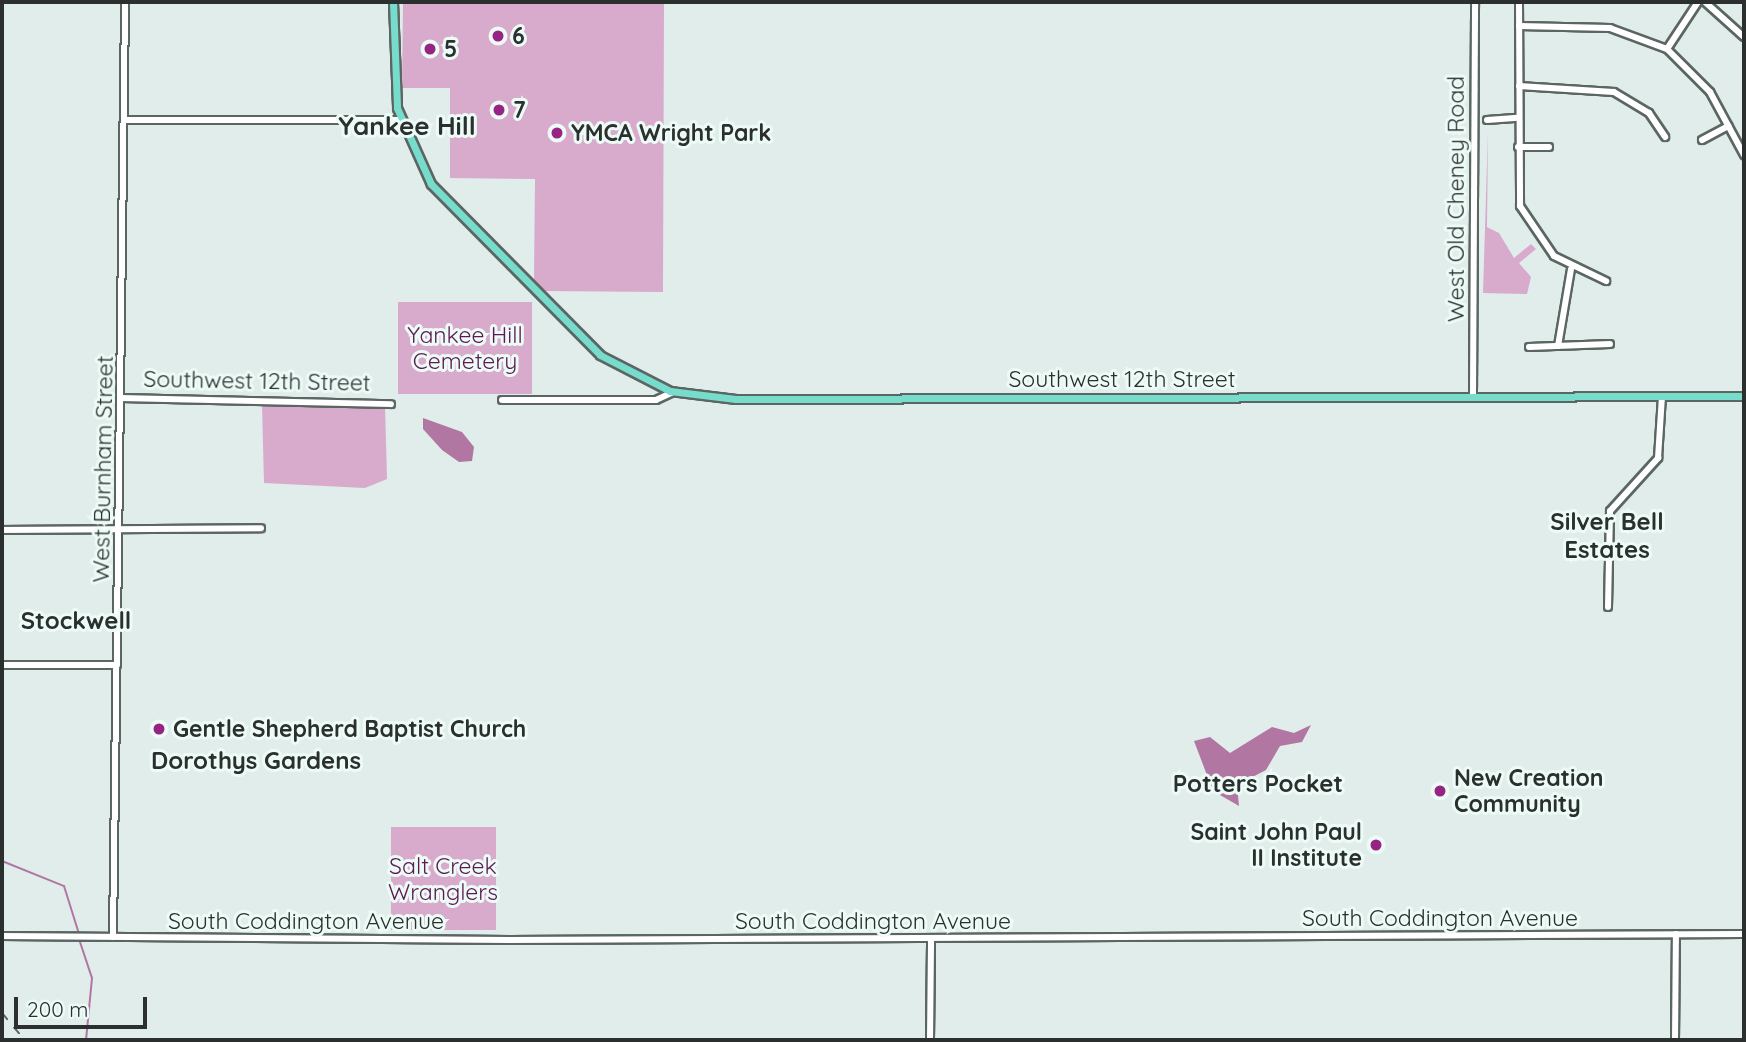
<!DOCTYPE html>
<style>
body{margin:0}
#map{position:relative;width:1746px;height:1042px;overflow:hidden;background:#e0edea;font-family:Quicksand,sans-serif}
div>[style]{position:absolute}
.green>*{inset:0;background:#d8aacc;transform-origin:0 0}
.water>*{inset:0;background:#b177a2}
.stream>*{height:2px;margin:-1px;padding:0 1px;transform-origin:1px;border-radius:1px;background:#b177a2}
.roads{filter:drop-shadow(2px 0 #5b6663) drop-shadow(-2px 0 #5b6663) drop-shadow(0 2px #5b6663) drop-shadow(0 -2px #5b6663)}
.minor>*{height:6px;margin:-3px;padding:0 3px;transform-origin:3px;border-radius:3px;background:#fff}
.major>*{height:7px;margin:-3.5px;padding:0 3.5px;transform-origin:3.5px;border-radius:3.5px;background:#77dccc}
.rail>*{height:2px;margin-top:-1px;transform-origin:0;background:repeating-linear-gradient(90deg,#5f6665 0 9px,transparent 0 18px)}
.dots>*{width:19px;height:19px;translate:-50% -50%;box-sizing:border-box;border:4px solid #edfbf7;border-radius:50%}
span{translate:-50% -50%;white-space:nowrap;text-align:center;line-height:1.15;-webkit-text-stroke:6px #edfbf7;paint-order:stroke}
.poi-label{font-size:23px;color:#2b302f;font-weight:700}
.left{translate:0 -50%;text-align:left}
.right{translate:-100% -50%;text-align:right}
.street-label{font-size:23px;color:#2b302f}
.park-label{font-size:23px;color:#5f1952}
.neighbourhood-label{font-size:24px;color:#2b302f;font-weight:700}
.quarter-label{font-size:26px;color:#2b302f;font-weight:700}
.frame{position:absolute;inset:0;border:4px solid #2b302f;pointer-events:none}
.scale{position:absolute;left:14px;top:997px;width:133px;height:32px;box-sizing:border-box;border:4px solid #2b302f;border-top:0;padding-left:9px;font-size:21px;line-height:24px;white-space:nowrap;color:#2b302f;-webkit-text-stroke:5px #edfbf7;paint-order:stroke}
</style>
<div id="map">
<div class="green">
<i style="clip-path:polygon(403px 2px,664px 2px,663px 292px,543px 291px,534px 281px,535px 179px,450px 178px,450px 88px,402px 88px)"></i>
<i style="clip-path:polygon(1488px 131px,1487px 227px,1499px 233px,1514px 258px,1531px 244px,1536px 249px,1519px 263px,1531px 277px,1527px 294px,1483px 293px)"></i>
<i style="left:398px;top:302px;width:134px;height:92px"></i>
<i style="clip-path:polygon(262px 405px,385px 406px,387px 479px,365px 488px,264px 483px)"></i>
<i style="left:496px;top:827px;width:103px;height:105px;rotate:90deg"></i>
</div>
<div class="water">
<i style="clip-path:polygon(423px 418px,462px 432px,474px 447px,472px 461px,459px 462px,442px 450px,423px 429px)"></i>
<i style="clip-path:polygon(1311px 725px,1302px 742px,1280px 746px,1266px 770px,1237px 785px,1239px 806px,1213px 791px,1194px 741px,1210px 737px,1230px 753px,1272px 727px,1294px 733px)"></i>
</div>
<div class="stream">
<i style="left:2px;top:861px;width:67px;rotate:22deg"></i>
<i style="left:64px;top:886px;width:50px;rotate:72.6deg"></i>
<i style="left:79px;top:939px;width:41px;rotate:71.6deg"></i>
<i style="left:92px;top:978px;width:62px;rotate:95.5deg"></i>
</div>
<div class="roads">
<div class="minor">
<i style="left:1519px;top:2px;width:204px;rotate:89.7deg"></i>
<i style="left:1520px;top:206px;width:60px;rotate:55.8deg"></i>
<i style="left:1554px;top:256px;width:58px;rotate:25.7deg"></i>
<i style="left:1705px;top:2px;width:52px;rotate:41.9deg"></i>
<i style="left:1519px;top:26px;width:91px;rotate:1.3deg"></i>
<i style="left:1610px;top:28px;width:61px;rotate:20.2deg"></i>
<i style="left:1667px;top:49px;width:61px;rotate:45deg"></i>
<i style="left:1710px;top:92px;width:72px;rotate:61.6deg"></i>
<i style="left:1667px;top:49px;width:56px;rotate:-56.6deg"></i>
<i style="left:1519px;top:86px;width:95px;rotate:3.6deg"></i>
<i style="left:1614px;top:92px;width:41px;rotate:31deg"></i>
<i style="left:1649px;top:113px;width:29px;rotate:56deg"></i>
<i style="left:124px;top:120px;width:276px"></i>
<i style="left:1487px;top:120px;width:31px;rotate:-4deg"></i>
<i style="left:1702px;top:140px;width:30px;rotate:-28deg"></i>
<i style="left:1518px;top:147px;width:31px"></i>
<i style="left:1558px;top:346px;width:78px;rotate:-80.4deg"></i>
<i style="left:1529px;top:347px;width:81px;rotate:-2.1deg"></i>
<i style="left:1473px;top:396px;width:394px;rotate:-89.7deg"></i>
<i style="left:121px;top:398px;width:270px;rotate:1.3deg"></i>
<i style="left:502px;top:400px;width:154px"></i>
<i style="left:656px;top:400px;width:19px;rotate:-25deg"></i>
<i style="left:2px;top:530px;width:259px;rotate:-0.4deg"></i>
<i style="left:1608px;top:607px;width:96px;rotate:-88.8deg"></i>
<i style="left:1610px;top:511px;width:72px;rotate:-47.8deg"></i>
<i style="left:1658px;top:458px;width:62px;rotate:-86.3deg"></i>
<i style="left:2px;top:665px;width:115px"></i>
<i style="left:2px;top:936px;width:507px;rotate:0.45deg"></i>
<i style="left:509px;top:940px;width:1235px;rotate:-0.28deg"></i>
<i style="left:113px;top:937px;width:935px;rotate:-89.26deg"></i>
<i style="left:930px;top:1040px;width:102px;rotate:-89.4deg"></i>
<i style="left:1675px;top:1040px;width:106px;rotate:-89.5deg"></i>
</div>
<div class="major">
<i style="left:393px;top:2px;width:106px;rotate:87.8deg"></i>
<i style="left:397px;top:108px;width:83px;rotate:65.9deg"></i>
<i style="left:431px;top:184px;width:240px;rotate:45.3deg"></i>
<i style="left:600px;top:355px;width:79px;rotate:27.2deg"></i>
<i style="left:670px;top:391px;width:66px;rotate:6.9deg"></i>
<i style="left:736px;top:399px;width:1008px;rotate:-0.17deg"></i>
</div>
</div>
<div class="rail">
<i style="left:2px;top:1013px;width:35px;rotate:50deg"></i>
</div>
<div class="dots">
<i style="left:498px;top:36px;background:#972482"></i>
<i style="left:430px;top:49px;background:#972482"></i>
<i style="left:499px;top:110px;background:#972482"></i>
<i style="left:557px;top:133px;background:#972482"></i>
<i style="left:159px;top:729px;background:#972482"></i>
<i style="left:1440px;top:791px;background:#972482"></i>
<i style="left:1376px;top:845px;background:#972482"></i>
</div>
<div class="poi-label">
<span class="left" style="left:512px;top:36px">6</span>
<span class="left" style="left:444px;top:49px">5</span>
<span class="left" style="left:513px;top:110px">7</span>
<span class="left" style="left:571px;top:133px">YMCA Wright Park</span>
<span class="left" style="left:173px;top:729px">Gentle Shepherd Baptist Church</span>
<span class="left" style="left:1454px;top:791px">New Creation<br>Community</span>
<span class="right" style="left:1362px;top:845px">Saint John Paul<br>II Institute</span>
</div>
<div class="street-label">
<span style="left:1456px;top:199px;rotate:-90deg">West Old Cheney Road</span>
<span style="left:1122px;top:379px">Southwest 12th Street</span>
<span style="left:257px;top:381px;rotate:1deg">Southwest 12th Street</span>
<span style="left:103px;top:469px;rotate:-89deg">West Burnham Street</span>
<span style="left:1440px;top:918px">South Coddington Avenue</span>
<span style="left:306px;top:921px">South Coddington Avenue</span>
<span style="left:873px;top:921px">South Coddington Avenue</span>
</div>
<div class="park-label">
<span style="left:465px;top:348px">Yankee Hill<br>Cemetery</span>
<span style="left:443px;top:879px">Salt Creek<br>Wranglers</span>
</div>
<div class="neighbourhood-label">
<span style="left:1607px;top:536px">Silver Bell<br>Estates</span>
<span style="left:76px;top:621px">Stockwell</span>
<span style="left:256px;top:761px">Dorothys Gardens</span>
<span style="left:1258px;top:784px">Potters Pocket</span>
</div>
<div class="quarter-label">
<span style="left:407px;top:126px">Yankee Hill</span>
</div>
<div class="frame"></div>
<div class="scale">200 m</div>
</div>
